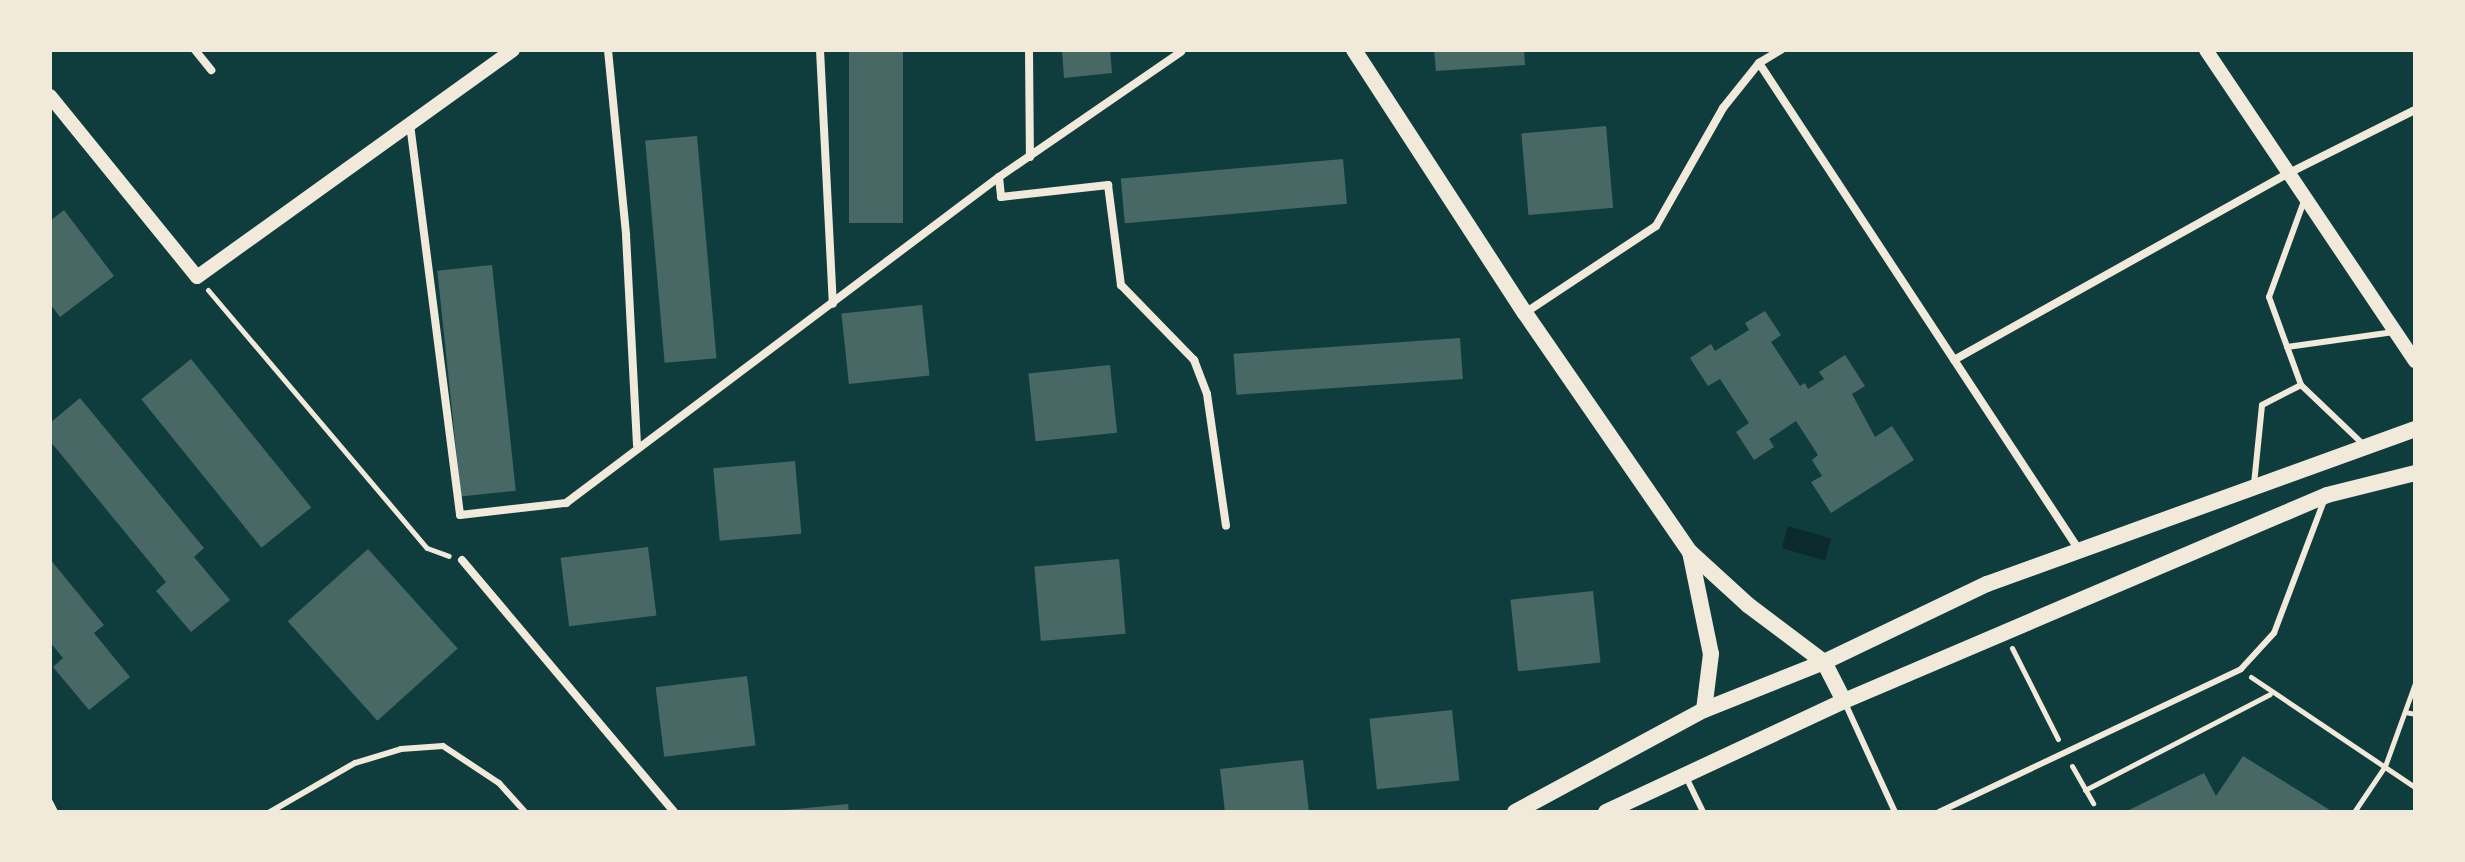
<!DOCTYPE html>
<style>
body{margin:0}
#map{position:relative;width:2465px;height:862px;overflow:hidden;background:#0f3d3e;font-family:"Roboto Condensed",sans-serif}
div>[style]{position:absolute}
.water>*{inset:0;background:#0a2a2b;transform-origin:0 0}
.building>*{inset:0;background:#486865;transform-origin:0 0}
.path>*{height:5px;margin:-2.5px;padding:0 2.5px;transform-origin:2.5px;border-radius:2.5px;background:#f1e9da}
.service>*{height:6px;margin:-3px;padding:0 3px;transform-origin:3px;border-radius:3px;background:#f1e9da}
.minor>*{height:8px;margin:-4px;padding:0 4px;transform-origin:4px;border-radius:4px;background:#f1e9da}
.tertiary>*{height:14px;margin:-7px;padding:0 7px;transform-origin:7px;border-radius:7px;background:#f1e9da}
.secondary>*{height:16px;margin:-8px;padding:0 8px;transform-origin:8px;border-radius:8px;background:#f1e9da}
span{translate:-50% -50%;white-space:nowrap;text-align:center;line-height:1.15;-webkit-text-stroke:8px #f1e9da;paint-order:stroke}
.frame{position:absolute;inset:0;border:52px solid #f1e9da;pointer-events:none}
</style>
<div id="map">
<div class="water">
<i style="left:1788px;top:526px;width:45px;height:23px;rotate:16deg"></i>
</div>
<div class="building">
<i style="left:849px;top:50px;width:54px;height:173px"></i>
<i style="clip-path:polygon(1062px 50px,1110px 50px,1112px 73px,1064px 78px)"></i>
<i style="clip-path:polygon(1434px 50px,1524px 50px,1525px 65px,1436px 71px)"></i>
<i style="left:1606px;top:126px;width:82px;height:85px;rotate:85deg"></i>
<i style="left:697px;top:136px;width:223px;height:52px;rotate:85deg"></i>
<i style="left:1343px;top:159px;width:45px;height:223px;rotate:85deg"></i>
<i style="clip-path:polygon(64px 210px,114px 276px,60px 317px,50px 304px,50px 221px)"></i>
<i style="left:492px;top:265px;width:227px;height:55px;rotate:84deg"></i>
<i style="left:922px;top:305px;width:71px;height:81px;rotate:84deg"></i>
<i style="clip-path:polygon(1765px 311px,1781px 335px,1771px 342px,1800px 386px,1805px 383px,1808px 389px,1824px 379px,1819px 372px,1845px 355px,1865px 386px,1852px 394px,1875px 437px,1892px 426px,1914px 460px,1831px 513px,1811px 482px,1822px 476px,1812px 460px,1818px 455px,1796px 421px,1769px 439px,1774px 447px,1754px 460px,1736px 432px,1749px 423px,1720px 379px,1708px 386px,1690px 358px,1711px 344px,1715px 351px,1749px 330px,1745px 323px)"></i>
<i style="left:1460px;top:338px;width:41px;height:227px;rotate:86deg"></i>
<i style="left:191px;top:359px;width:191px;height:64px;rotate:51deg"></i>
<i style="left:1110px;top:365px;width:68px;height:82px;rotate:84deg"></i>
<i style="clip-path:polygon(80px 398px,204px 548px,194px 557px,230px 600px,191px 632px,156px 591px,166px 582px,50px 441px,50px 423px)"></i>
<i style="left:795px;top:461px;width:73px;height:82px;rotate:85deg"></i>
<i style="left:648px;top:547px;width:69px;height:88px;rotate:83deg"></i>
<i style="left:368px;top:549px;width:134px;height:108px;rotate:48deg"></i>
<i style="clip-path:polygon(50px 559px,104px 625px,94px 633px,130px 677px,89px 710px,53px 667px,63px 658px,50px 642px)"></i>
<i style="left:1119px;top:559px;width:75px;height:85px;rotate:85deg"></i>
<i style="left:1593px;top:591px;width:72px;height:83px;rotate:84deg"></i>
<i style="left:747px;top:676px;width:70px;height:92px;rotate:83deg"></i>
<i style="left:1452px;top:710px;width:71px;height:83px;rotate:84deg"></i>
<i style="clip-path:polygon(2243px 756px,2333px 812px,2125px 812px,2204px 773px,2216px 796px)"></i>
<i style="clip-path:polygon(1303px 760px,1309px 812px,1225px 812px,1220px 769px)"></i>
<i style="clip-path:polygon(848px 804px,849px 812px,785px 812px,785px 810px)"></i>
</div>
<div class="path">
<i style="left:208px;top:290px;width:338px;rotate:49.7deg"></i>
<i style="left:427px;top:548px;width:23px;rotate:20deg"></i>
<i style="left:2012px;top:648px;width:102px;rotate:63.2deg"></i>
<i style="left:2251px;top:677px;width:197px;rotate:33.9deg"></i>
<i style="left:2405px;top:712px;width:10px;rotate:11deg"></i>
<i style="left:2072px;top:766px;width:43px;rotate:60.4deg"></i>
<i style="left:2085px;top:790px;width:208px;rotate:-27.4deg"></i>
<i style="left:2354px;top:812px;width:55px;rotate:-56deg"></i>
<i style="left:2385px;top:766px;width:88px;rotate:-70.1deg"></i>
</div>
<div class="service">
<i style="left:2304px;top:201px;width:102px;rotate:110deg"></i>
<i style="left:2269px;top:297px;width:94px;rotate:70deg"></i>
<i style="left:2301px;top:385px;width:86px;rotate:43.6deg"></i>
<i style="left:2287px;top:347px;width:108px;rotate:-8deg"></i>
<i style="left:2254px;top:484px;width:79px;rotate:-84.2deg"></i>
<i style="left:2262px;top:405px;width:44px;rotate:-27.1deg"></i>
<i style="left:1845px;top:703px;width:120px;rotate:65.4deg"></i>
<i style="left:1686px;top:777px;width:39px;rotate:64deg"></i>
<i style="left:50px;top:802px;width:11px;rotate:63deg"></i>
<i style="left:270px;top:812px;width:98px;rotate:-30deg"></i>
<i style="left:355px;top:763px;width:48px;rotate:-16.9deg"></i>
<i style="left:401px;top:749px;width:42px;rotate:-4.1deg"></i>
<i style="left:443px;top:746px;width:67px;rotate:33.5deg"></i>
<i style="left:499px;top:783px;width:39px;rotate:48deg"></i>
<i style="left:1939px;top:812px;width:334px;rotate:-25.3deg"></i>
<i style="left:2241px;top:669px;width:49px;rotate:-47.5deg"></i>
<i style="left:2274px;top:633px;width:144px;rotate:-69.3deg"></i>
</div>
<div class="minor">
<i style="left:195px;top:50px;width:26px;rotate:51deg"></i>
<i style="left:608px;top:50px;width:186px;rotate:84.4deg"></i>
<i style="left:626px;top:235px;width:210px;rotate:87deg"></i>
<i style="left:820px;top:50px;width:254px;rotate:87.1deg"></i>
<i style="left:1029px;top:50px;width:107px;rotate:89.5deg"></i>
<i style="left:1759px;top:63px;width:583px;rotate:56.69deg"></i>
<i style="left:410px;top:124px;width:394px;rotate:82.7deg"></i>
<i style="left:460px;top:515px;width:107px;rotate:-6.5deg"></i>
<i style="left:566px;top:503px;width:542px;rotate:-36.98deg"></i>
<i style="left:999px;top:177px;width:221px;rotate:-34.5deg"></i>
<i style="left:999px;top:177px;width:20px;rotate:84deg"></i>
<i style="left:1001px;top:197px;width:108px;rotate:-6.4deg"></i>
<i style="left:1108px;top:185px;width:101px;rotate:82.6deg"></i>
<i style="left:1121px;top:285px;width:105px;rotate:45.8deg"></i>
<i style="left:1194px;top:360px;width:36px;rotate:69deg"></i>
<i style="left:1207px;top:394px;width:133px;rotate:81.8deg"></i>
<i style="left:1525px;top:313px;width:157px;rotate:-33.6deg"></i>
<i style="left:1656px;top:226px;width:136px;rotate:-60.4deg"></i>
<i style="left:1723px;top:108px;width:58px;rotate:-51.3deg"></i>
<i style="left:1759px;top:63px;width:26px;rotate:-31deg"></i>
<i style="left:1954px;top:360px;width:384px;rotate:-29.2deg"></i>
<i style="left:2289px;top:173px;width:141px;rotate:-26.6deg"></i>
<i style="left:462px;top:560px;width:329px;rotate:49.9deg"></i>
</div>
<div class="tertiary">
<i style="left:2206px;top:50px;width:375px;rotate:56.1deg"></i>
<i style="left:50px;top:96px;width:233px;rotate:50.9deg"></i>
<i style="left:197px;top:277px;width:389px;rotate:-35.7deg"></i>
</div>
<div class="secondary">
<i style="left:1354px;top:50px;width:314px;rotate:57deg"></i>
<i style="left:1525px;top:313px;width:290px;rotate:55.4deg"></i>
<i style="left:1690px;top:552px;width:79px;rotate:42.4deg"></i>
<i style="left:1748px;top:605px;width:95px;rotate:36.9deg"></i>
<i style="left:1824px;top:662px;width:44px;rotate:62.9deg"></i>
<i style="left:1690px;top:552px;width:104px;rotate:78.4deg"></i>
<i style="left:1711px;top:654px;width:56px;rotate:97.1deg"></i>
<i style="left:1515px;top:812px;width:215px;rotate:-28.4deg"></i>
<i style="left:1704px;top:710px;width:129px;rotate:-21.8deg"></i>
<i style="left:1824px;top:662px;width:181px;rotate:-25.6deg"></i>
<i style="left:1987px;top:584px;width:455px;rotate:-19.9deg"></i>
<i style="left:1606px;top:812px;width:263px;rotate:-25deg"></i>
<i style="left:1844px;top:701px;width:525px;rotate:-23.1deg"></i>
<i style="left:2327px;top:495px;width:91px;rotate:-14deg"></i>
</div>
<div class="frame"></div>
</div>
